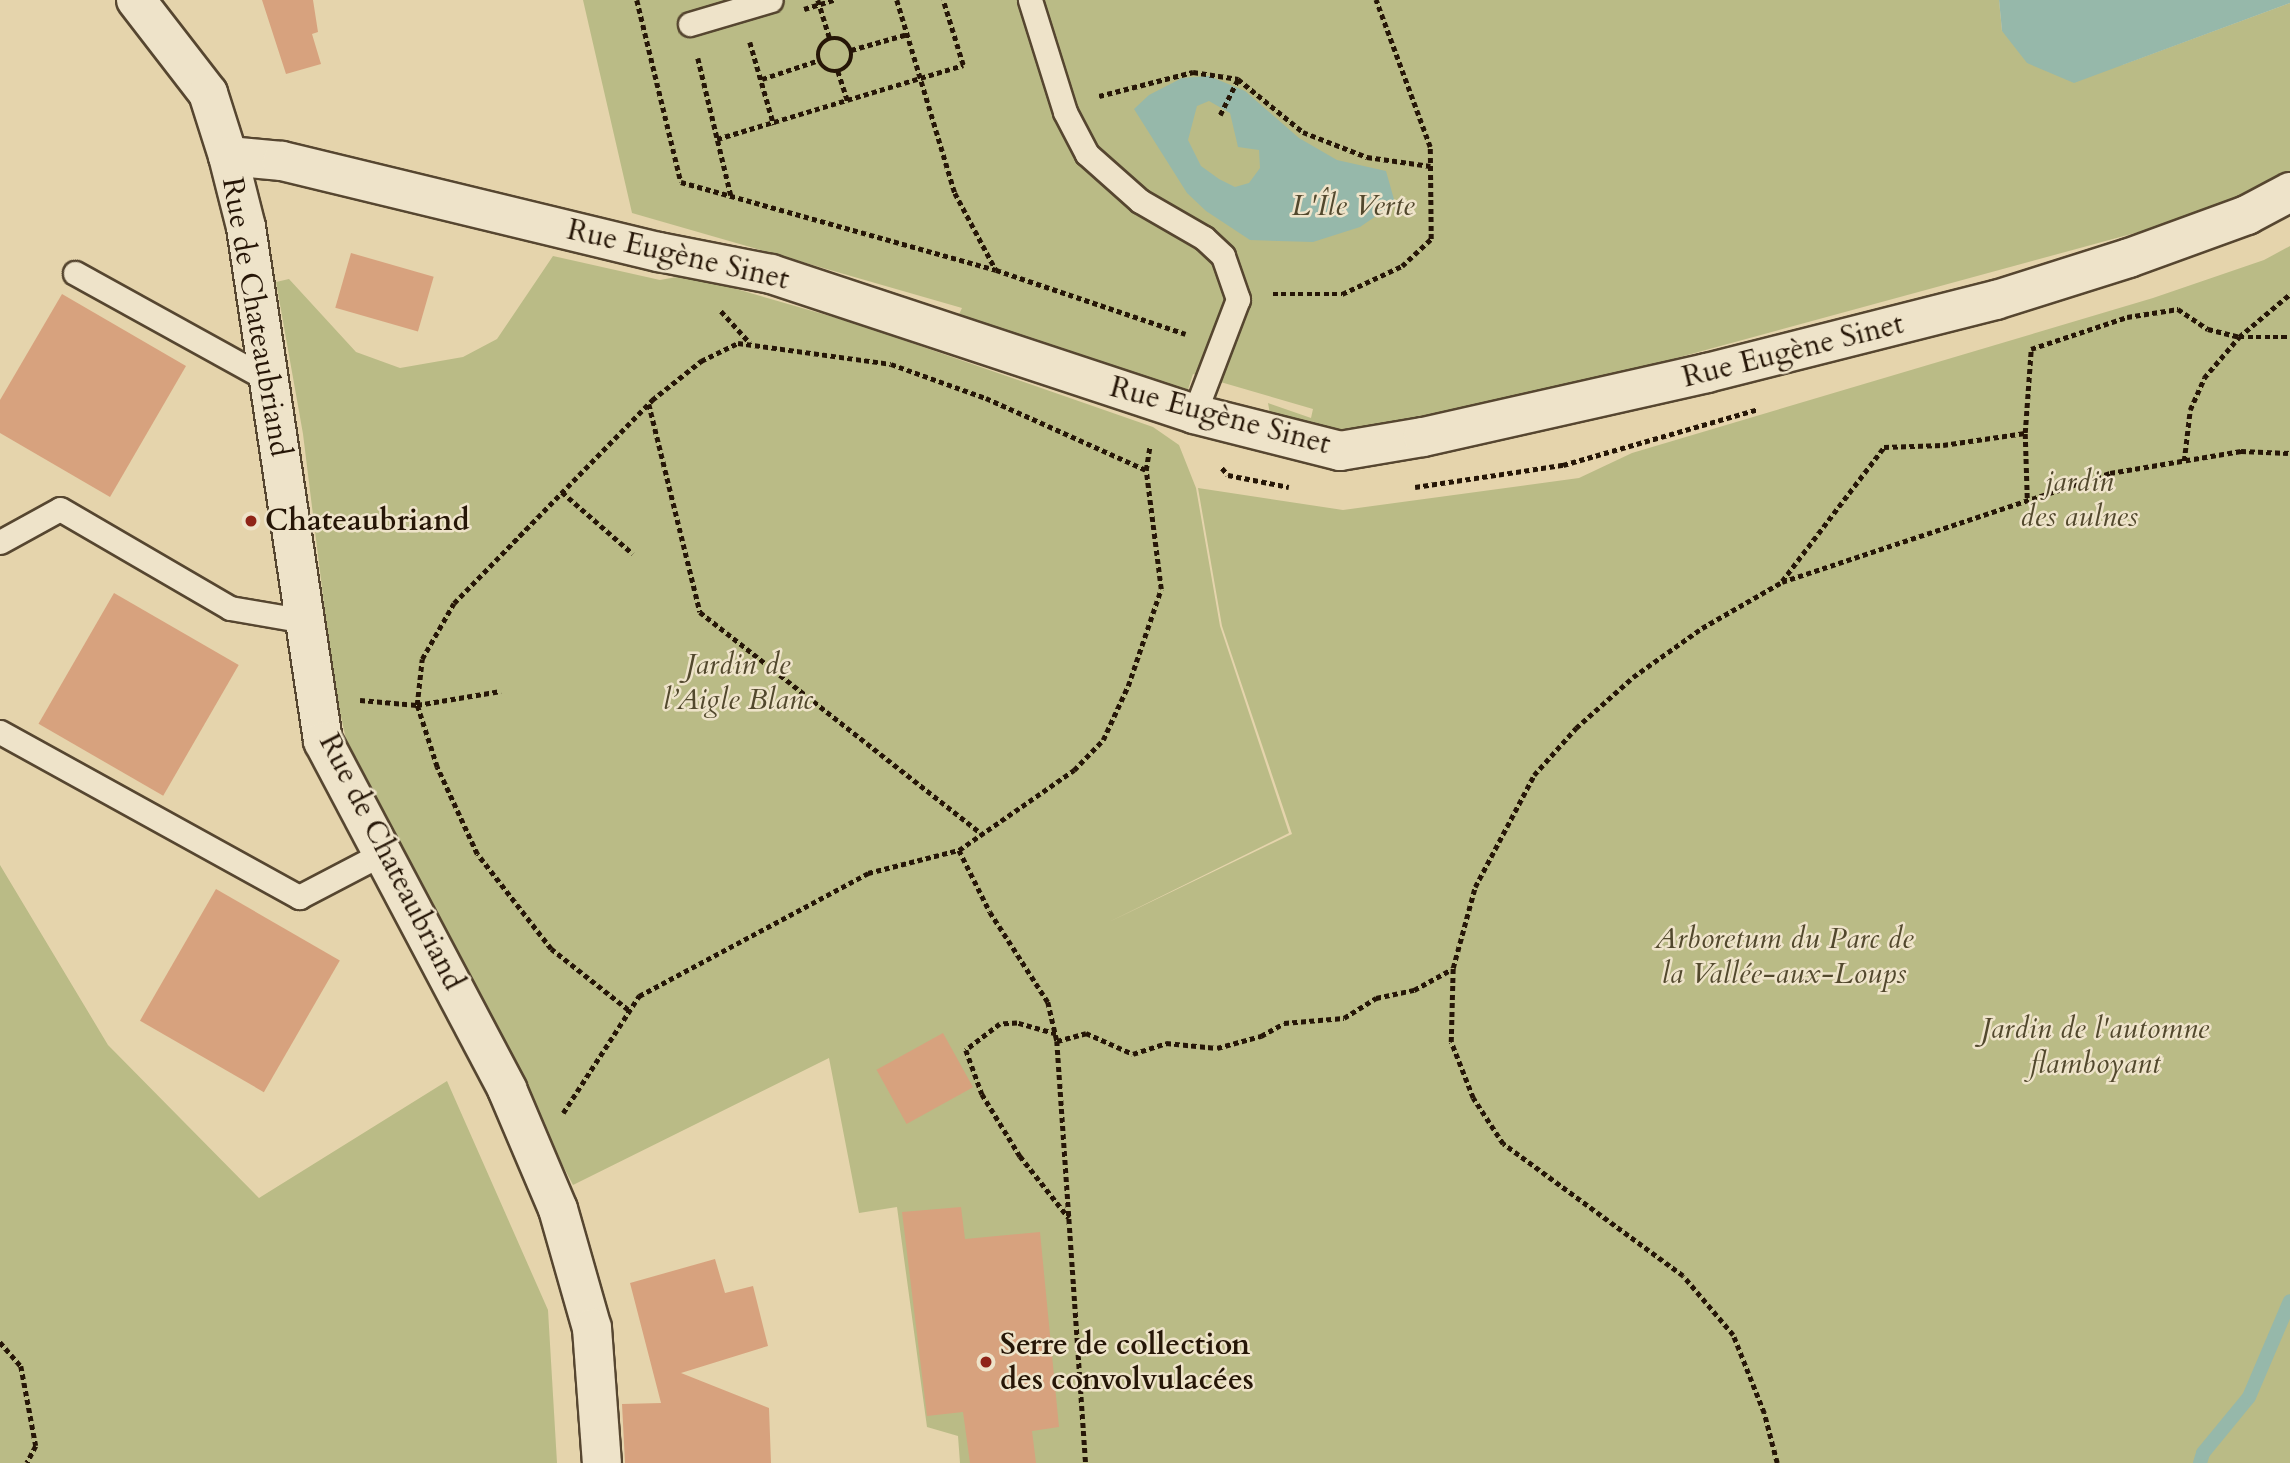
<!DOCTYPE html>
<meta charset="utf-8">
<style>
body{margin:0}
#map{position:relative;width:2290px;height:1463px;overflow:hidden;background:#e5d4ac;font-family:Cardo,serif}
div>[style]{position:absolute}
.green>*{inset:0;background:#babb86}
.water>*{inset:0;background:#96b8aa}
.stream>*{height:14px;margin:-7px;padding:0 7px;transform-origin:7px;border-radius:7px;background:#96b8aa}
.building>*{inset:0;background:#d7a27e;transform-origin:0 0}
.path>*{height:4.5px;margin-top:-2.25px;transform-origin:0;background:repeating-linear-gradient(90deg,#261607 0 5px,transparent 0 8.5px)}
.path>.ring{margin:-2.25px;padding:0;box-sizing:content-box;background:none;border:4.5px solid #261607;border-radius:50%}
.roads{filter:drop-shadow(2px 0 #564630) drop-shadow(-2px 0 #564630) drop-shadow(0 2px #564630) drop-shadow(0 -2px #564630)}
.lane>*{height:23px;margin:-11.5px;padding:0 11.5px;transform-origin:11.5px;border-radius:11.5px;background:#eee3c9}
.street>*{height:38px;margin:-19px;padding:0 19px;transform-origin:19px;border-radius:19px;background:#eee3c9}
.dots>*{width:19px;height:19px;translate:-50% -50%;box-sizing:border-box;border:4px solid #eee3c9;border-radius:50%}
span{translate:-50% -50%;white-space:nowrap;text-align:center;line-height:1.15;-webkit-text-stroke:5px #eee3c9;paint-order:stroke}
.park-label{font-size:30px;color:#52482d;font-style:italic}
.street-label{font-size:30px;color:#261607}
.poi-label{font-size:30px;color:#261607;font-weight:700}
.left{translate:0 -50%;text-align:left}
</style>
<div id="map">
<div class="green">
<i style="clip-path:polygon(583px 0,1999px 0,2002px 31px,2122px 65px,2290px 3px,2290px 173px,2234px 206px,1592px 381px,1523px 393px,1504px 406px,1338px 440px,1271px 420px,1268px 403px,1311px 418px,1313px 409px,1193px 374px,1184px 402px,955px 323px,962px 308px,632px 213px)"></i>
<i style="clip-path:polygon(2290px 246px,2290px 1463px,960px 1463px,958px 1436px,927px 1427px,897px 1207px,859px 1213px,829px 1058px,573px 1185px,349px 753px,334px 685px,303px 434px,276px 282px,289px 279px,356px 352px,400px 368px,463px 357px,497px 339px,553px 256px,660px 280px,688px 275px,854px 323px,1153px 427px,1179px 445px,1196px 488px,1220px 626px,1289px 833px,1109px 922px,1292px 834px,1222px 626px,1198px 488px,1343px 510px,1579px 478px,1632px 453px,2153px 298px,2264px 260px)"></i>
<i style="clip-path:polygon(0 865px,108px 1045px,259px 1198px,447px 1081px,548px 1310px,557px 1463px,0 1463px)"></i>
</div>
<div class="water">
<i style="clip-path:polygon(1999px 0,2290px 0,2290px 3px,2074px 83px,2027px 63px,2002px 31px)"></i>
<i style="clip-path:polygon(evenodd,1209px 76px,1245px 91px,1299px 138px,1337px 160px,1386px 171px,1395px 203px,1360px 227px,1313px 242px,1250px 240px,1206px 211px,1187px 193px,1134px 109px,1149px 95px,1182px 78px,1209px 76px,1209px 101px,1230px 113px,1238px 147px,1259px 150px,1260px 168px,1249px 183px,1235px 187px,1219px 179px,1201px 166px,1188px 140px,1197px 106px,1209px 101px)"></i>
</div>
<div class="stream">
<i style="left:2200px;top:1463px;width:10px;rotate:-73deg"></i>
<i style="left:2203px;top:1453px;width:72px;rotate:-50.6deg"></i>
<i style="left:2249px;top:1397px;width:104px;rotate:-66.9deg"></i>
</div>
<div class="building">
<i style="clip-path:polygon(262px 0,313px 0,318px 32px,312px 34px,321px 64px,286px 74px)"></i>
<i style="left:351px;top:253px;width:86px;height:57px;rotate:16deg"></i>
<i style="clip-path:polygon(62px 294px,186px 366px,110px 497px,0 433px,0 400px)"></i>
<i style="left:114px;top:593px;width:144px;height:151px;rotate:30deg"></i>
<i style="left:216px;top:889px;width:143px;height:152px;rotate:30deg"></i>
<i style="left:943px;top:1033px;width:62px;height:76px;rotate:61deg"></i>
<i style="clip-path:polygon(961px 1207px,965px 1239px,1040px 1232px,1059px 1427px,1032px 1431px,1036px 1463px,970px 1463px,963px 1412px,927px 1416px,902px 1212px)"></i>
<i style="clip-path:polygon(715px 1259px,725px 1293px,753px 1286px,768px 1346px,681px 1373px,769px 1408px,771px 1463px,625px 1463px,622px 1404px,661px 1403px,630px 1283px)"></i>
</div>
<div class="path">
<i style="left:637px;top:0;width:187px;rotate:76.4deg"></i>
<i style="left:681px;top:182px;width:327px;rotate:15.6deg"></i>
<i style="left:996px;top:270px;width:200px;rotate:18.6deg"></i>
<i style="left:818px;top:0;width:41px;rotate:72.9deg"></i>
<i style="left:897px;top:0;width:202px;rotate:73.3deg"></i>
<i style="left:955px;top:193px;width:87px;rotate:62deg"></i>
<i style="left:804px;top:9px;width:31px;rotate:-17deg"></i>
<i class="ring" style="left:818px;top:38px;width:29.5px;height:29.5px"></i>
<i style="left:750px;top:42px;width:86px;rotate:73.9deg"></i>
<i style="left:851px;top:50px;width:59px;rotate:-15.7deg"></i>
<i style="left:698px;top:58px;width:141px;rotate:76.5deg"></i>
<i style="left:838px;top:71px;width:33px;rotate:72deg"></i>
<i style="left:762px;top:79px;width:60px;rotate:-18.4deg"></i>
<i style="left:1099px;top:96px;width:97px;rotate:-14.3deg"></i>
<i style="left:1193px;top:72px;width:46px;rotate:8.8deg"></i>
<i style="left:1238px;top:79px;width:84px;rotate:39.2deg"></i>
<i style="left:1303px;top:132px;width:69px;rotate:21.3deg"></i>
<i style="left:1367px;top:157px;width:64px;rotate:8.1deg"></i>
<i style="left:1220px;top:115px;width:40px;rotate:-63.4deg"></i>
<i style="left:717px;top:139px;width:257px;rotate:-16.7deg"></i>
<i style="left:963px;top:65px;width:68px;rotate:-107.1deg"></i>
<i style="left:1273px;top:294px;width:69px"></i>
<i style="left:1342px;top:294px;width:66px;rotate:-25deg"></i>
<i style="left:1402px;top:266px;width:40px;rotate:-43deg"></i>
<i style="left:1431px;top:239px;width:92px;rotate:-90.6deg"></i>
<i style="left:1430px;top:147px;width:157px;rotate:-110.2deg"></i>
<i style="left:721px;top:311px;width:43px;rotate:47.8deg"></i>
<i style="left:649px;top:404px;width:214px;rotate:76.2deg"></i>
<i style="left:700px;top:612px;width:359px;rotate:38.2deg"></i>
<i style="left:2184px;top:461px;width:51px;rotate:-83.3deg"></i>
<i style="left:2190px;top:410px;width:35px;rotate:-66deg"></i>
<i style="left:2204px;top:378px;width:54px;rotate:-49.5deg"></i>
<i style="left:2239px;top:337px;width:67px;rotate:-40.1deg"></i>
<i style="left:1222px;top:468px;width:9px;rotate:49deg"></i>
<i style="left:1228px;top:475px;width:62px;rotate:11.1deg"></i>
<i style="left:1415px;top:487px;width:150px;rotate:-8.5deg"></i>
<i style="left:1563px;top:465px;width:203px;rotate:-16deg"></i>
<i style="left:562px;top:492px;width:94px;rotate:41.1deg"></i>
<i style="left:2027px;top:498px;width:65px;rotate:-91.8deg"></i>
<i style="left:2025px;top:433px;width:84px;rotate:-85.9deg"></i>
<i style="left:2031px;top:349px;width:101px;rotate:-18.4deg"></i>
<i style="left:2127px;top:317px;width:52px;rotate:-8.9deg"></i>
<i style="left:2178px;top:309px;width:36px;rotate:34deg"></i>
<i style="left:2208px;top:329px;width:32px;rotate:14deg"></i>
<i style="left:2239px;top:337px;width:51px"></i>
<i style="left:1782px;top:581px;width:168px;rotate:-52.7deg"></i>
<i style="left:1884px;top:447px;width:59px;rotate:-1.9deg"></i>
<i style="left:1943px;top:445px;width:83px;rotate:-8.3deg"></i>
<i style="left:360px;top:700px;width:57px;rotate:5deg"></i>
<i style="left:417px;top:705px;width:85px;rotate:-9.5deg"></i>
<i style="left:959px;top:850px;width:69px;rotate:63.4deg"></i>
<i style="left:990px;top:912px;width:107px;rotate:57.2deg"></i>
<i style="left:1048px;top:1002px;width:40px;rotate:77deg"></i>
<i style="left:1057px;top:1041px;width:423px;rotate:86.1deg"></i>
<i style="left:628px;top:1010px;width:98px;rotate:-141.6deg"></i>
<i style="left:551px;top:949px;width:120px;rotate:-127.9deg"></i>
<i style="left:477px;top:854px;width:96px;rotate:-114.7deg"></i>
<i style="left:437px;top:767px;width:65px;rotate:-107.9deg"></i>
<i style="left:417px;top:705px;width:46px;rotate:-83.8deg"></i>
<i style="left:422px;top:659px;width:64px;rotate:-60.3deg"></i>
<i style="left:454px;top:603px;width:284px;rotate:-45.7deg"></i>
<i style="left:652px;top:400px;width:63px;rotate:-38.5deg"></i>
<i style="left:701px;top:361px;width:41px;rotate:-25.9deg"></i>
<i style="left:738px;top:343px;width:154px;rotate:7.8deg"></i>
<i style="left:891px;top:364px;width:101px;rotate:19.7deg"></i>
<i style="left:986px;top:398px;width:175px;rotate:24.2deg"></i>
<i style="left:1056px;top:1034px;width:41px;rotate:-164.2deg"></i>
<i style="left:1017px;top:1023px;width:17px;rotate:177deg"></i>
<i style="left:1000px;top:1024px;width:43px;rotate:142.6deg"></i>
<i style="left:966px;top:1050px;width:47px;rotate:70deg"></i>
<i style="left:982px;top:1094px;width:73px;rotate:58.5deg"></i>
<i style="left:1020px;top:1156px;width:79px;rotate:51.7deg"></i>
<i style="left:1057px;top:1041px;width:30px;rotate:-15deg"></i>
<i style="left:1086px;top:1033px;width:51px;rotate:24.1deg"></i>
<i style="left:1133px;top:1054px;width:35px;rotate:-18deg"></i>
<i style="left:1166px;top:1043px;width:51px;rotate:5.6deg"></i>
<i style="left:1217px;top:1048px;width:46px;rotate:-15.3deg"></i>
<i style="left:1261px;top:1036px;width:26px;rotate:-29deg"></i>
<i style="left:1284px;top:1023px;width:60px;rotate:-4.8deg"></i>
<i style="left:1344px;top:1018px;width:38px;rotate:-32deg"></i>
<i style="left:1376px;top:998px;width:39px;rotate:-12deg"></i>
<i style="left:1414px;top:990px;width:43px;rotate:-28.9deg"></i>
<i style="left:563px;top:1113px;width:140px;rotate:-57deg"></i>
<i style="left:639px;top:996px;width:260px;rotate:-28.2deg"></i>
<i style="left:868px;top:873px;width:94px;rotate:-14.2deg"></i>
<i style="left:959px;top:850px;width:140px;rotate:-34.8deg"></i>
<i style="left:1074px;top:770px;width:42px;rotate:-46deg"></i>
<i style="left:1103px;top:740px;width:60px;rotate:-65.2deg"></i>
<i style="left:1128px;top:686px;width:102px;rotate:-71.2deg"></i>
<i style="left:1161px;top:589px;width:120px;rotate:-97.2deg"></i>
<i style="left:1146px;top:470px;width:24px;rotate:-81deg"></i>
<i style="left:0;top:1342px;width:32px;rotate:49deg"></i>
<i style="left:21px;top:1366px;width:81px;rotate:79.4deg"></i>
<i style="left:36px;top:1446px;width:19px;rotate:118deg"></i>
<i style="left:1777px;top:1463px;width:52px;rotate:-104.6deg"></i>
<i style="left:1764px;top:1413px;width:84px;rotate:-111.7deg"></i>
<i style="left:1733px;top:1335px;width:77px;rotate:-130.3deg"></i>
<i style="left:1683px;top:1276px;width:223px;rotate:-143.7deg"></i>
<i style="left:1503px;top:1144px;width:55px;rotate:-123.1deg"></i>
<i style="left:1473px;top:1098px;width:60px;rotate:-111.4deg"></i>
<i style="left:1451px;top:1042px;width:74px;rotate:-88.5deg"></i>
<i style="left:1453px;top:968px;width:84px;rotate:-74.8deg"></i>
<i style="left:1475px;top:887px;width:127px;rotate:-62.2deg"></i>
<i style="left:1534px;top:775px;width:63px;rotate:-48.2deg"></i>
<i style="left:1576px;top:728px;width:76px;rotate:-41.8deg"></i>
<i style="left:1633px;top:677px;width:85px;rotate:-35.4deg"></i>
<i style="left:1702px;top:628px;width:92px;rotate:-29.9deg"></i>
<i style="left:1782px;top:582px;width:346px;rotate:-18.4deg"></i>
<i style="left:2110px;top:473px;width:133px;rotate:-9.5deg"></i>
<i style="left:2241px;top:451px;width:49px;rotate:2.3deg"></i>
</div>
<div class="roads">
<div class="lane">
<i style="left:1030px;top:0;width:117px;rotate:72.6deg"></i>
<i style="left:1065px;top:112px;width:47px;rotate:62.4deg"></i>
<i style="left:1087px;top:154px;width:71px;rotate:41.6deg"></i>
<i style="left:1140px;top:201px;width:74px;rotate:30deg"></i>
<i style="left:1204px;top:238px;width:26px;rotate:43deg"></i>
<i style="left:1223px;top:256px;width:46px;rotate:70.8deg"></i>
<i style="left:1238px;top:299px;width:123px;rotate:110.9deg"></i>
<i style="left:690px;top:24px;width:84px;rotate:-16.5deg"></i>
<i style="left:75px;top:273px;width:222px;rotate:28.9deg"></i>
<i style="left:0;top:542px;width:68px;rotate:-28.8deg"></i>
<i style="left:60px;top:509px;width:197px;rotate:30.2deg"></i>
<i style="left:230px;top:608px;width:76px;rotate:9.8deg"></i>
<i style="left:0;top:732px;width:342px;rotate:28.9deg"></i>
<i style="left:299px;top:897px;width:95px;rotate:-27.6deg"></i>
</div>
<div class="street">
<i style="left:136px;top:0;width:118px;rotate:52.3deg"></i>
<i style="left:208px;top:93px;width:66px;rotate:72.4deg"></i>
<i style="left:228px;top:156px;width:73px;rotate:75.8deg"></i>
<i style="left:246px;top:227px;width:520px;rotate:81.48deg"></i>
<i style="left:323px;top:741px;width:394px;rotate:62.1deg"></i>
<i style="left:507px;top:1089px;width:130px;rotate:67deg"></i>
<i style="left:558px;top:1209px;width:124px;rotate:74.1deg"></i>
<i style="left:592px;top:1328px;width:135px;rotate:85.8deg"></i>
<i style="left:228px;top:156px;width:54px;rotate:5.3deg"></i>
<i style="left:282px;top:161px;width:388px;rotate:13.6deg"></i>
<i style="left:659px;top:252px;width:114px;rotate:11.1deg"></i>
<i style="left:771px;top:274px;width:446px;rotate:18.3deg"></i>
<i style="left:1194px;top:414px;width:151px;rotate:14.2deg"></i>
<i style="left:1340px;top:451px;width:84px;rotate:-9.6deg"></i>
<i style="left:1423px;top:437px;width:291px;rotate:-12.7deg"></i>
<i style="left:1707px;top:373px;width:298px;rotate:-14.2deg"></i>
<i style="left:1996px;top:300px;width:139px;rotate:-17.5deg"></i>
<i style="left:2129px;top:258px;width:126px;rotate:-20deg"></i>
<i style="left:2247px;top:215px;width:49px;rotate:-28.1deg"></i>
</div>
</div>
<div class="dots">
<i style="left:251px;top:521px;background:#8f2418"></i>
<i style="left:986px;top:1362px;background:#8f2418"></i>
</div>
<div class="park-label">
<span style="left:1353px;top:206px">L'Île Verte</span>
<span style="left:2079px;top:499px">jardin<br>des aulnes</span>
<span style="left:738px;top:682px">Jardin de<br>l’Aigle Blanc</span>
<span style="left:1784px;top:956px">Arboretum du Parc de<br>la Vallée-aux-Loups</span>
<span style="left:2095px;top:1046px">Jardin de l'automne<br>flamboyant</span>
</div>
<div class="street-label">
<span style="left:678px;top:255px;rotate:13deg">Rue Eugène Sinet</span>
<span style="left:256px;top:317px;rotate:80deg">Rue de Chateaubriand</span>
<span style="left:1793px;top:351px;rotate:-14deg">Rue Eugène Sinet</span>
<span style="left:1220px;top:416px;rotate:15deg">Rue Eugène Sinet</span>
<span style="left:391px;top:862px;rotate:63deg">Rue de Chateaubriand</span>
</div>
<div class="poi-label">
<span class="left" style="left:265px;top:521px">Chateaubriand</span>
<span class="left" style="left:1000px;top:1362px">Serre de collection<br>des convolvulacées</span>
</div>
</div>
